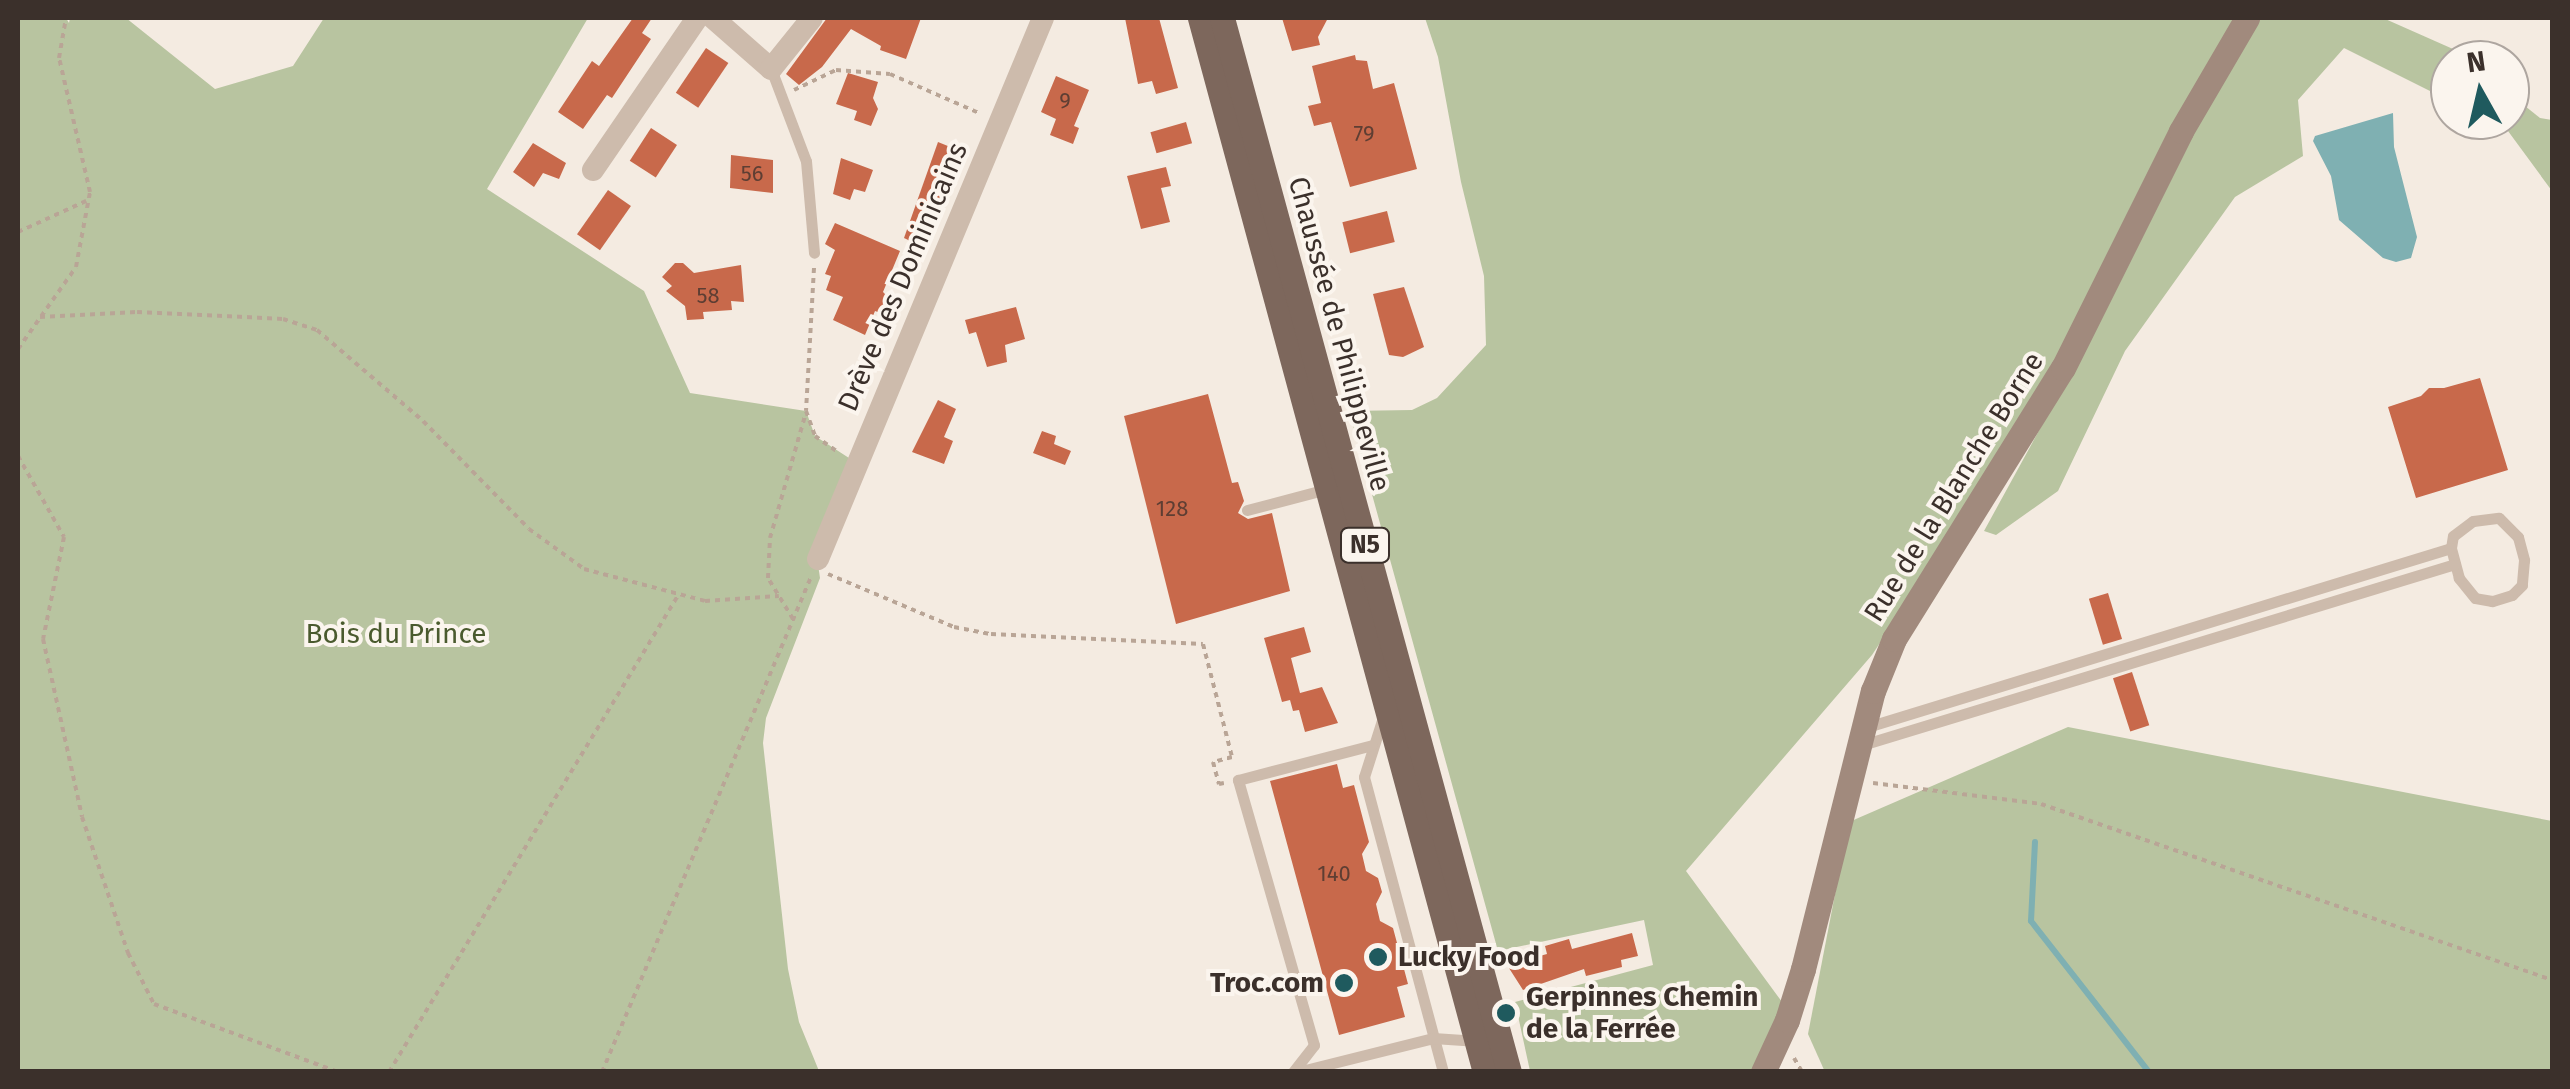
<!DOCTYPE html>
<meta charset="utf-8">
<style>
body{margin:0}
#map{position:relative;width:2570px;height:1089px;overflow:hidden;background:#f4ebe1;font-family:"Fira Sans",sans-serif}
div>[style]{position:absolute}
.green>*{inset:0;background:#b8c4a0}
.water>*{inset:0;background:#7fb0b2}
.stream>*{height:6px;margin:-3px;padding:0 3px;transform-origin:3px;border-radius:3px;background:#7fb0b2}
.building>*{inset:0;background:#c8694b;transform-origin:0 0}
.path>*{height:4px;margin-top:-2px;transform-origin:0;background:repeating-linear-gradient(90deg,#b9a596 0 5px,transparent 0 10px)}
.lane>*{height:11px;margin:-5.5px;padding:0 5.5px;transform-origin:5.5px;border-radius:5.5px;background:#cdbbac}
.street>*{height:22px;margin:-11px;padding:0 11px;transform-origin:11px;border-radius:11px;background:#cdbbac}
.secondary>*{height:25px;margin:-12.5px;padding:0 12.5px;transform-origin:12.5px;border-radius:12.5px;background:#a18a7d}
.primary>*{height:25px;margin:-12.5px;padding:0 12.5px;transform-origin:12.5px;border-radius:12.5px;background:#7d675c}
.dots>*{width:28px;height:28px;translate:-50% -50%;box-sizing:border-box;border:5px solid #fbf5ee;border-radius:50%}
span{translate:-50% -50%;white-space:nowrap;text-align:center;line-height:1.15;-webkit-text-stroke:8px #fbf5ee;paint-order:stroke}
.number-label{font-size:22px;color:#5e3e33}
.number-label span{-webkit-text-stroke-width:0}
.shield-label span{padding:2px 8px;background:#fbf5ee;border:2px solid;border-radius:8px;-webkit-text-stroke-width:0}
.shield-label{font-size:25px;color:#3b302b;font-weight:700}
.street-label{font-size:28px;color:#3b302b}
.park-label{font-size:28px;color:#4a5a2e}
.poi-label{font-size:28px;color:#3b302b;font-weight:700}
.left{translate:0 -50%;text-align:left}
.right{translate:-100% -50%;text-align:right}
.frame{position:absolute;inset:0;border:20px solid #3b302b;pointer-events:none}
.north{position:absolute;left:2430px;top:40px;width:100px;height:100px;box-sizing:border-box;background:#fbf5ee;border:2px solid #aea6a0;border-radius:50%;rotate:352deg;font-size:28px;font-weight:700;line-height:40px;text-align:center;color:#3b302b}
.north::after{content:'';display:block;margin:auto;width:35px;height:45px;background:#1f5a5e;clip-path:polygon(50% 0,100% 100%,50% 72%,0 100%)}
</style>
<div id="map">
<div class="green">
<i style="clip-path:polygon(18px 18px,66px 18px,69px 23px,70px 18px,126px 18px,215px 89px,293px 66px,324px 18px,588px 18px,487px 189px,644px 291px,690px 393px,806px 411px,815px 436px,849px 458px,815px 544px,820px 578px,766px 718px,763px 743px,788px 969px,799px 1022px,819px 1071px,18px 1071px)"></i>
<i style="clip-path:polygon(1425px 18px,2240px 18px,2005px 454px,1872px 655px,1686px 871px,1785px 1006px,1752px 1071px,1530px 1071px,1515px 1002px,1653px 965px,1644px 920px,1498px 951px,1349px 411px,1412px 410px,1437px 398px,1486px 345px,1484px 276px,1461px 182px,1438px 57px)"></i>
<i style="clip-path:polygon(2256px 18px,2383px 18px,2453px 49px,2467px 60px,2450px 60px,2450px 101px,2344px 48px,2298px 100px,2303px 156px,2235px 197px,2125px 351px,2058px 491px,1996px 535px,1984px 531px,2093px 332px,2237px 40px)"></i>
<i style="clip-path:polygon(2510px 94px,2540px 118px,2552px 120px,2552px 191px,2508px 131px,2487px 120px,2510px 120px)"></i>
<i style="clip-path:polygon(2068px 727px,2552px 821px,2552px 1071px,1825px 1072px,1808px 1034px,1849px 822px)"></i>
</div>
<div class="water">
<i style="clip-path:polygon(2393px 113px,2394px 147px,2417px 237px,2411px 258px,2396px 262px,2383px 258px,2339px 220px,2331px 176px,2313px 141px,2315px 136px)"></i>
</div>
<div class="stream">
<i style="left:2035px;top:842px;width:79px;rotate:92.9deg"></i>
<i style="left:2031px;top:921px;width:192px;rotate:52deg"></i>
</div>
<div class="building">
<i style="clip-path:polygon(633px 18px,652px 18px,642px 33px,651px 39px,612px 98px,607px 95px,583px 129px,558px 112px,592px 61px,599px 66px)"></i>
<i style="clip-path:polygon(827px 18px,921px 18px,906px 59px,880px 50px,881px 46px,851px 29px,822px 67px,799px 85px,786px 74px)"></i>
<i style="clip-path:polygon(1125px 18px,1159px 18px,1178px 88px,1156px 94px,1152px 81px,1138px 84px)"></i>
<i style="clip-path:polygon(1282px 18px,1328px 18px,1318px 37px,1320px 45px,1292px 51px)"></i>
<i style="left:706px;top:48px;width:27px;height:54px;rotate:34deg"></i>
<i style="clip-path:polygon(1355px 55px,1356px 60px,1367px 61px,1373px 89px,1394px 83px,1417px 169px,1350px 187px,1331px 122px,1314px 126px,1308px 106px,1321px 103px,1312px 66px)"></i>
<i style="clip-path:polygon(848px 73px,878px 82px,873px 98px,878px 109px,871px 126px,854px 120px,857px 111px,836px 104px)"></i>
<i style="clip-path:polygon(1056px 76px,1089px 90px,1074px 126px,1079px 128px,1073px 144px,1050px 135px,1056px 119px,1041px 112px)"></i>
<i style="left:1186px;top:122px;width:22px;height:37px;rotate:74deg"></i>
<i style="left:651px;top:128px;width:31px;height:39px;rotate:33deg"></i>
<i style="clip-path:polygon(938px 142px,965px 153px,925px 248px,904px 238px)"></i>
<i style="clip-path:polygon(533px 143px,566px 163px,559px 179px,543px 173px,534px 187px,513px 172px)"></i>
<i style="clip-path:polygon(731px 155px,773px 160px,773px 193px,730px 188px)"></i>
<i style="clip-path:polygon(841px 158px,873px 170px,865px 192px,854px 189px,850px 200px,833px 194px)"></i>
<i style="clip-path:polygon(1166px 167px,1171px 186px,1161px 188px,1170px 222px,1141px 229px,1127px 176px)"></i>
<i style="left:608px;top:190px;width:28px;height:54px;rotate:35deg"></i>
<i style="left:1387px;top:211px;width:32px;height:46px;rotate:76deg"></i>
<i style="clip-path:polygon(835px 223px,900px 251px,883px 292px,892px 301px,886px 315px,875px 311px,865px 335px,833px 320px,843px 297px,826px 290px,831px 276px,825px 274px,835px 250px,825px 244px)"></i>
<i style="clip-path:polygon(675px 263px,683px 263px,694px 273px,741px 265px,744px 302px,731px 301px,732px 310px,703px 312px,704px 319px,687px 320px,685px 306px,666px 291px,672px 286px,662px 277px)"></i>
<i style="clip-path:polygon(1404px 287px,1424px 347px,1403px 357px,1389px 355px,1373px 294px)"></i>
<i style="clip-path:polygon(1016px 307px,1025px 339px,1005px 345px,1007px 362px,987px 367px,976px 332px,969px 334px,965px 320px)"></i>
<i style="clip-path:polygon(2480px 378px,2508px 470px,2416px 498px,2388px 407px,2421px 396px,2429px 388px,2444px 388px)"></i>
<i style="clip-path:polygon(1208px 394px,1232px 483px,1238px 482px,1244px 501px,1238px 513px,1248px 519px,1272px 513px,1290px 591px,1176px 624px,1124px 416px)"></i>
<i style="clip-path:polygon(938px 400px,956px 409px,944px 437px,953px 441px,944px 464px,912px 452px)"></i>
<i style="clip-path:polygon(1042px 431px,1056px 436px,1054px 444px,1071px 451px,1065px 465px,1033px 453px)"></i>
<i style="left:2108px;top:593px;width:48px;height:20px;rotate:73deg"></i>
<i style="clip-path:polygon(1304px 627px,1311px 652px,1291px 658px,1300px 693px,1322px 687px,1338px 723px,1305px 732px,1299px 710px,1293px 711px,1290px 700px,1282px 702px,1264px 638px)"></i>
<i style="left:2132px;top:672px;width:56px;height:20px;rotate:72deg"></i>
<i style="clip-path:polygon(1337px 764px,1343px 788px,1354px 785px,1369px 842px,1362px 854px,1366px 871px,1378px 878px,1382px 892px,1376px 904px,1380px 921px,1393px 928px,1408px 984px,1397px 987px,1405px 1017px,1339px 1035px,1270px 781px)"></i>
<i style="clip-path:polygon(1632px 933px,1638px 956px,1621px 960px,1622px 967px,1586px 976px,1584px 969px,1523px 990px,1507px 965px,1547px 954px,1545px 946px,1569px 939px,1572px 949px)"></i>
</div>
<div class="path">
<i style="left:794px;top:90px;width:47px;rotate:-25.5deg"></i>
<i style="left:836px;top:70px;width:54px;rotate:4.2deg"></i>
<i style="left:890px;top:74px;width:99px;rotate:23.7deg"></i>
<i style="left:18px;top:232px;width:75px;rotate:-24.5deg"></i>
<i style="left:814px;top:268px;width:143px;rotate:93.2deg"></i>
<i style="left:806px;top:411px;width:27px;rotate:70deg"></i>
<i style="left:815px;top:436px;width:29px;rotate:35deg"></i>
<i style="left:40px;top:317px;width:97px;rotate:-3deg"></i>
<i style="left:137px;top:312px;width:146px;rotate:2.7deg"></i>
<i style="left:283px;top:319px;width:36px;rotate:18deg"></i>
<i style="left:317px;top:330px;width:140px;rotate:40.6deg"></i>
<i style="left:423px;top:421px;width:151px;rotate:45.5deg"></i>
<i style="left:529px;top:529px;width:68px;rotate:36deg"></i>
<i style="left:584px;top:569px;width:125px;rotate:14.8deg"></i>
<i style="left:705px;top:601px;width:74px;rotate:-3.9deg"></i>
<i style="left:18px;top:349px;width:100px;rotate:-54.7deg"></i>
<i style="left:76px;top:267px;width:76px;rotate:-79.4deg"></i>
<i style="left:90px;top:192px;width:138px;rotate:-103deg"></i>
<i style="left:59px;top:58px;width:41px;rotate:-80.1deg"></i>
<i style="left:18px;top:456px;width:93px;rotate:60.4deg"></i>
<i style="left:64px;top:537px;width:104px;rotate:101.6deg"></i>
<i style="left:43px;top:639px;width:182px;rotate:77.6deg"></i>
<i style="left:82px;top:817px;width:144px;rotate:71.3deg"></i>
<i style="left:128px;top:953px;width:57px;rotate:63deg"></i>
<i style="left:154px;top:1004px;width:196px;rotate:20.3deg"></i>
<i style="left:828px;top:574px;width:137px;rotate:22.8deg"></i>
<i style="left:954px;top:627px;width:38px;rotate:11deg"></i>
<i style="left:991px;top:634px;width:212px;rotate:2.7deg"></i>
<i style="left:1203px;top:644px;width:117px;rotate:75.6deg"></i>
<i style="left:1232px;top:757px;width:20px;rotate:165deg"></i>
<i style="left:1213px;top:762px;width:23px;rotate:75deg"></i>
<i style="left:1219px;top:784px;width:5px;rotate:-11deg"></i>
<i style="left:793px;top:619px;width:48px;rotate:-121.4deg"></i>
<i style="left:768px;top:578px;width:40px;rotate:-87.1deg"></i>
<i style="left:770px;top:538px;width:127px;rotate:-74deg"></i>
<i style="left:1873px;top:783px;width:169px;rotate:7.1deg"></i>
<i style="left:2041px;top:804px;width:540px;rotate:19deg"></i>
<i style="left:1794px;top:1058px;width:16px;rotate:60deg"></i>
<i style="left:389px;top:1072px;width:559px;rotate:-58.76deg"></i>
<i style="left:602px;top:1072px;width:537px;rotate:-67.11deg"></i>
</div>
<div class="lane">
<i style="left:771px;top:69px;width:98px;rotate:69.2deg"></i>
<i style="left:806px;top:161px;width:92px;rotate:85deg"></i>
<i style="left:1247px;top:510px;width:83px;rotate:-14.7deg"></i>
<i style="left:2499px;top:518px;width:27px;rotate:45deg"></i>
<i style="left:2518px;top:537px;width:24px;rotate:75deg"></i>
<i style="left:2524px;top:560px;width:25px;rotate:95deg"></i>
<i style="left:2522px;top:585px;width:14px;rotate:135deg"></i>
<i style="left:2512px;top:595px;width:21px;rotate:163deg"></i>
<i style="left:2492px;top:601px;width:17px;rotate:-170deg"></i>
<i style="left:2475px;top:598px;width:26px;rotate:-129deg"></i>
<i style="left:2459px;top:578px;width:31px;rotate:-105deg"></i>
<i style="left:2451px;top:548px;width:12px;rotate:-81deg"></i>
<i style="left:2453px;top:536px;width:25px;rotate:-37deg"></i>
<i style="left:2473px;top:521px;width:26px;rotate:-7deg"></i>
<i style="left:1385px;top:711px;width:69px;rotate:107.7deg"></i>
<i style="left:1364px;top:777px;width:305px;rotate:75deg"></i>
<i style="left:1864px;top:728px;width:614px;rotate:-17.05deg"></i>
<i style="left:1862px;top:745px;width:620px;rotate:-16.97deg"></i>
<i style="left:1293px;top:1072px;width:34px;rotate:-52deg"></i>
<i style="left:1314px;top:1045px;width:276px;rotate:-106deg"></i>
<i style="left:1238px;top:780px;width:138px;rotate:-14.6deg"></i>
<i style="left:1297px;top:1072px;width:140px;rotate:-14deg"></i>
<i style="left:1433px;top:1038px;width:45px;rotate:3.8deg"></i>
</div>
<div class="street">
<i style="left:713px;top:18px;width:77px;rotate:41.3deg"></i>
<i style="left:771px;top:69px;width:65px;rotate:-51.2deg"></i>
<i style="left:593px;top:170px;width:184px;rotate:-55.6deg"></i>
<i style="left:818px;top:559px;width:586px;rotate:-67.42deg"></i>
</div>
<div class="secondary">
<i style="left:1763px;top:1072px;width:57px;rotate:-65.2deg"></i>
<i style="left:1787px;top:1020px;width:53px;rotate:-72.6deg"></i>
<i style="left:1803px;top:969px;width:287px;rotate:-75.9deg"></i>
<i style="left:1873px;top:691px;width:56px;rotate:-68deg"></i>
<i style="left:1894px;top:639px;width:319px;rotate:-58.1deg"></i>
<i style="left:2063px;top:368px;width:265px;rotate:-63.5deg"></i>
<i style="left:2181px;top:131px;width:131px;rotate:-59.7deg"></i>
</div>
<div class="primary">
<i style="left:1200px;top:18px;width:1092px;rotate:74.87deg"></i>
<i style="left:1222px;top:18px;width:1092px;rotate:74.77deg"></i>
</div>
<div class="dots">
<i style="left:1378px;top:957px;background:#1f5a5e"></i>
<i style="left:1344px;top:983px;background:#1f5a5e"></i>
<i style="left:1506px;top:1013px;background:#1f5a5e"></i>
</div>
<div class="number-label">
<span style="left:1065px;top:101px">9</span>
<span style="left:1364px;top:134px">79</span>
<span style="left:752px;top:174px">56</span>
<span style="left:708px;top:296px">58</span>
<span style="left:1172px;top:509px">128</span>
<span style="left:1334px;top:874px">140</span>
</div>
<div class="shield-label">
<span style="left:1365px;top:545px">N5</span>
</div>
<div class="street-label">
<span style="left:903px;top:277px;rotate:-67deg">Drève des Dominicains</span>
<span style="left:1339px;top:334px;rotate:75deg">Chaussée de Philippeville</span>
<span style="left:1954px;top:487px;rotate:-58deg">Rue de la Blanche Borne</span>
</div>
<div class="park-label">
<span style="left:396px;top:634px">Bois du Prince</span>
</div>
<div class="poi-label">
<span class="left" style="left:1398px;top:957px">Lucky Food</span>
<span class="right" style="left:1324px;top:983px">Troc.com</span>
<span class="left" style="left:1526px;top:1013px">Gerpinnes Chemin<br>de la Ferrée</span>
</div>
<div class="frame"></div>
<div class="north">N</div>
</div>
